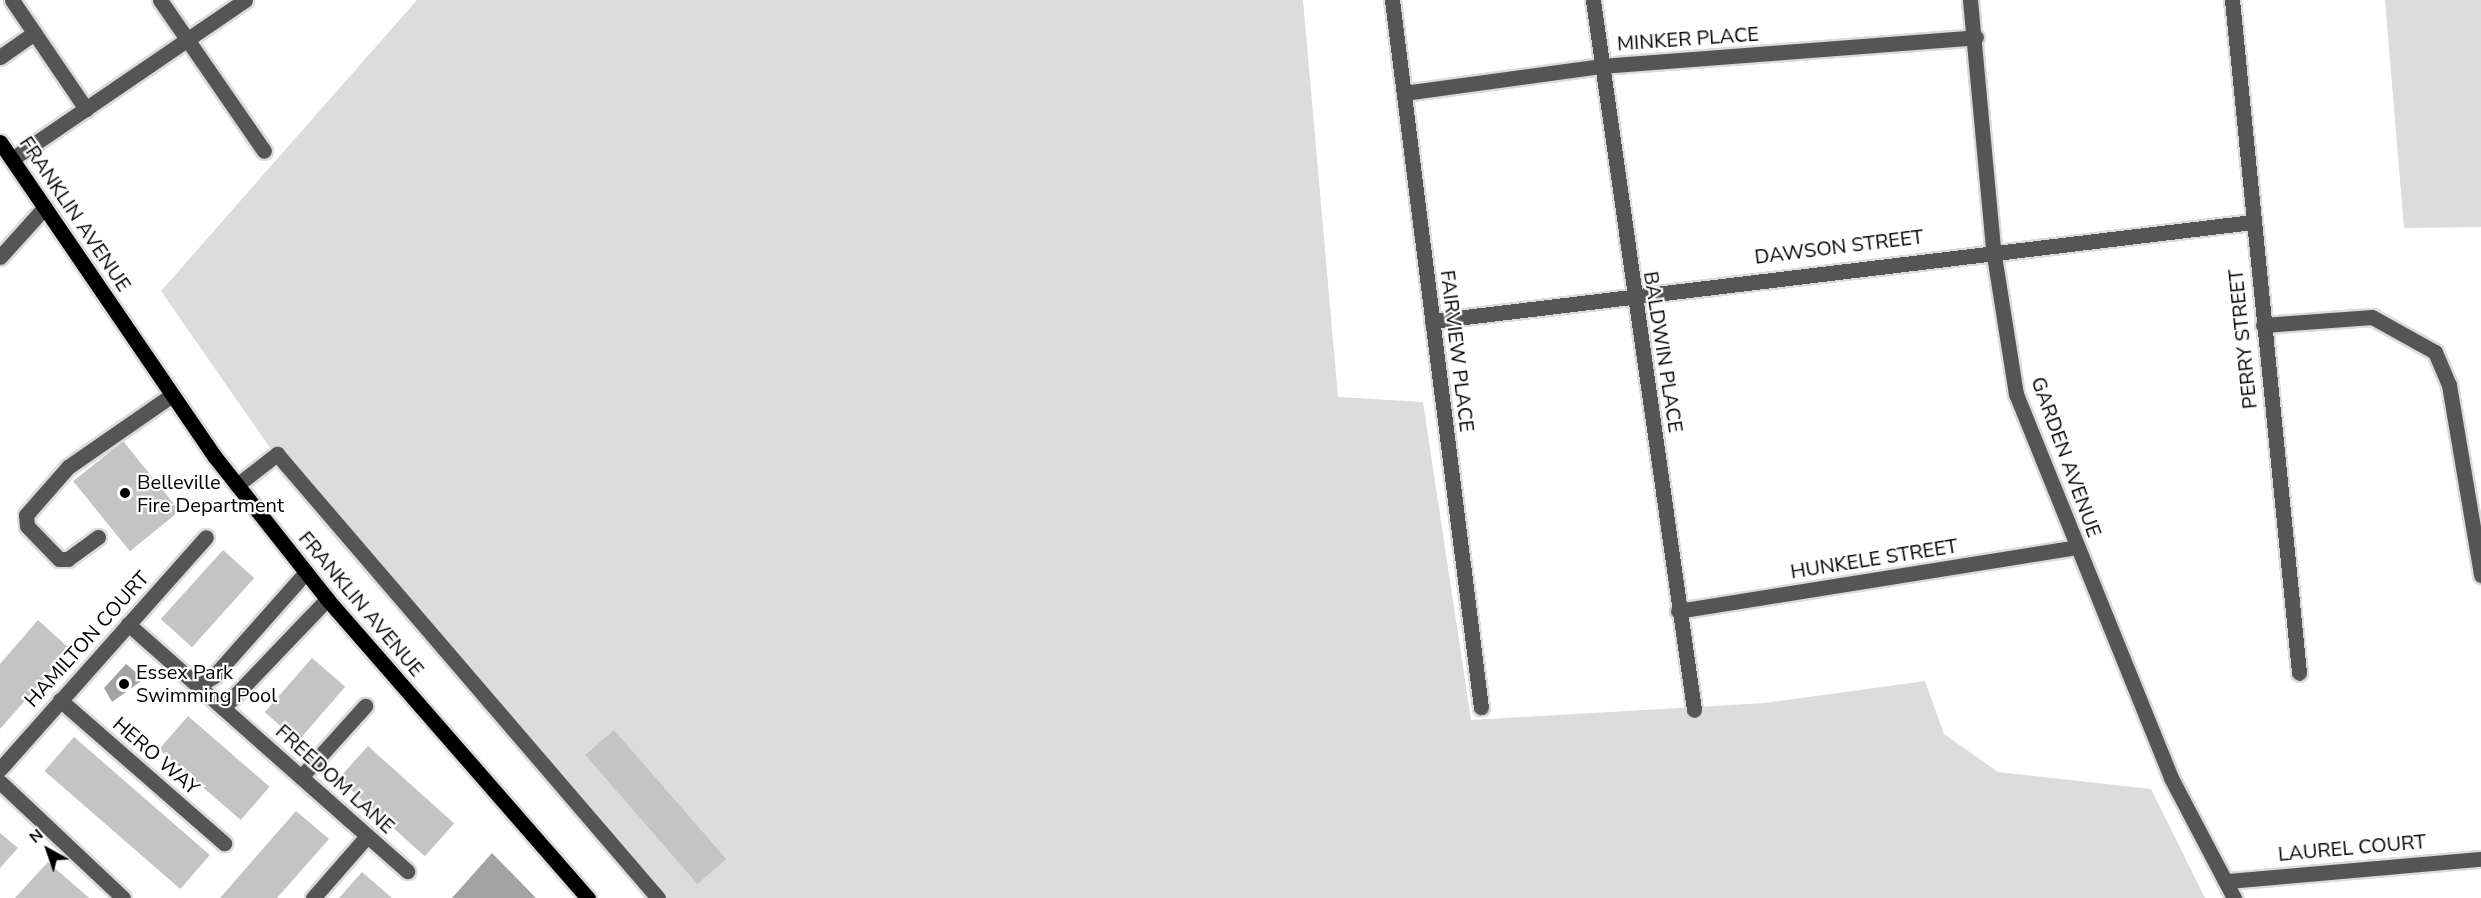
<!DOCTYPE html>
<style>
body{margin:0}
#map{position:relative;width:2481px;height:898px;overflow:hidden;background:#fff;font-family:"Nunito Sans",sans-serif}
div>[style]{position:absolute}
.green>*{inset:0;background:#dcdcdc}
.water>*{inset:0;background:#a3a3a3}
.building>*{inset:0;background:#c4c4c4;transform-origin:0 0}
.roads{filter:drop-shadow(2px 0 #dbdbdb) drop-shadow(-2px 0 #dbdbdb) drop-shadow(0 2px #dbdbdb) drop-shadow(0 -2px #dbdbdb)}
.minor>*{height:15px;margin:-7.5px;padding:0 7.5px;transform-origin:7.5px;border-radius:7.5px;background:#555}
.major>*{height:15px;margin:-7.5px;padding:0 7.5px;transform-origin:7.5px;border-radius:7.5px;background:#000}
.dots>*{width:16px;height:16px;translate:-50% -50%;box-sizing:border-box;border:3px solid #fff;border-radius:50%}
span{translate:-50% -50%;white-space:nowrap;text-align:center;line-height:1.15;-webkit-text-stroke:4.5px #fff;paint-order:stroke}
.street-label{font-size:20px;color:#000}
.poi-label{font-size:20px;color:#000}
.left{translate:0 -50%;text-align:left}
.north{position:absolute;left:18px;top:820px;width:60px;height:60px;-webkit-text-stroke:4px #fff;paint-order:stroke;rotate:320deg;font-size:16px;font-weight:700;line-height:24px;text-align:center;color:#000}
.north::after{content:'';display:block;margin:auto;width:21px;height:27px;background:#000;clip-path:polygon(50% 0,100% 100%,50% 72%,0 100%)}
</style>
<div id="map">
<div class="green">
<i style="clip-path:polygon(417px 0,1303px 0,1338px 397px,1423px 402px,1471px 720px,1765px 703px,1925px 681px,1944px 734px,1998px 772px,2151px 789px,2205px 898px,648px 898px,323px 524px,161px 291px)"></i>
<i style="clip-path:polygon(2385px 0,2481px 0,2481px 227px,2404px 228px)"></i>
</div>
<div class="water">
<i style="clip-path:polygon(126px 664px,144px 679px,112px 702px,104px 688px)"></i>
<i style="clip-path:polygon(492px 853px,536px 898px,452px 898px)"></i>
</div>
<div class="building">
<i style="left:123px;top:441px;width:90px;height:64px;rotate:51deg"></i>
<i style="left:223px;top:550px;width:42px;height:93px;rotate:42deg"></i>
<i style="clip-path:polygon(38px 620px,70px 649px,0 729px,0 664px)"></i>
<i style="left:312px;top:658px;width:44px;height:72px;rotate:41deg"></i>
<i style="left:188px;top:716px;width:108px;height:44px;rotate:41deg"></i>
<i style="left:614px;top:730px;width:171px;height:38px;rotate:49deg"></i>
<i style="left:74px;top:737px;width:180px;height:45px;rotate:41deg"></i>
<i style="left:368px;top:746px;width:116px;height:44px;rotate:42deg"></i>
<i style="clip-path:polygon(296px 811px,329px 839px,277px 898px,220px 898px)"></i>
<i style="clip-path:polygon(0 833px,18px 848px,0 868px)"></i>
<i style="clip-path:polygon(48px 862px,89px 898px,15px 898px)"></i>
<i style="clip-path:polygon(362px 872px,392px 898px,339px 898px)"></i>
</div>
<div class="roads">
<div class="minor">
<i style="left:12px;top:0;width:132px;rotate:55.8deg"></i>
<i style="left:160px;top:0;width:183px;rotate:55.4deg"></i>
<i style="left:1392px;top:0;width:713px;rotate:82.83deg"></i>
<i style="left:1593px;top:0;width:717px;rotate:81.9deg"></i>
<i style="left:1970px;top:0;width:250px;rotate:84.7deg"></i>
<i style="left:1993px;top:249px;width:147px;rotate:81deg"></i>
<i style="left:2016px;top:394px;width:414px;rotate:68deg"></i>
<i style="left:2171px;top:778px;width:136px;rotate:62.3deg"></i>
<i style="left:2232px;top:0;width:676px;rotate:84.31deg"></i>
<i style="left:0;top:57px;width:42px;rotate:-35.2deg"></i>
<i style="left:1404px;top:93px;width:200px;rotate:-7.8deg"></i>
<i style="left:1602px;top:66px;width:375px;rotate:-4.4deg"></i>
<i style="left:12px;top:159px;width:282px;rotate:-34.3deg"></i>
<i style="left:0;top:257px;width:67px;rotate:-48deg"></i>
<i style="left:1432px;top:321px;width:826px;rotate:-6.88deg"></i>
<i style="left:2263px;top:325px;width:109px;rotate:-4.2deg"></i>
<i style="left:2372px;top:317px;width:72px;rotate:29.1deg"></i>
<i style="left:2435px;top:352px;width:36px;rotate:67deg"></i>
<i style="left:2449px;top:385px;width:193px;rotate:80.4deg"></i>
<i style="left:237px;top:485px;width:51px;rotate:-37.8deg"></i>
<i style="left:277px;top:454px;width:585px;rotate:49.37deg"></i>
<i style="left:98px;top:537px;width:37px;rotate:144deg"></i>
<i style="left:68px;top:559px;width:9px;rotate:180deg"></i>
<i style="left:59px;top:559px;width:46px;rotate:-134.1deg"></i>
<i style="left:27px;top:526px;width:11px;rotate:-95deg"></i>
<i style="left:26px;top:515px;width:64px;rotate:-48.8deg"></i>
<i style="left:68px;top:467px;width:126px;rotate:-34.7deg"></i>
<i style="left:1678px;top:611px;width:404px;rotate:-9.1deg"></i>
<i style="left:128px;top:624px;width:373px;rotate:41.5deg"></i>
<i style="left:198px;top:686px;width:19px;rotate:-32deg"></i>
<i style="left:214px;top:676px;width:137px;rotate:-48.5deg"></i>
<i style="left:60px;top:700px;width:218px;rotate:41.1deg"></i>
<i style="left:223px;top:708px;width:151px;rotate:-46.3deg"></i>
<i style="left:0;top:769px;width:310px;rotate:-48.4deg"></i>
<i style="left:301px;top:777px;width:96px;rotate:-48deg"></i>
<i style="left:0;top:782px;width:169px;rotate:43.3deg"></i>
<i style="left:2227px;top:881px;width:255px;rotate:-5deg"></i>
<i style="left:313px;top:898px;width:82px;rotate:-48.9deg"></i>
</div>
<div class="major">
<i style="left:0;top:142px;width:381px;rotate:55.7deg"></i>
<i style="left:215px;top:457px;width:181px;rotate:51.7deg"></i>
<i style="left:327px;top:599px;width:397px;rotate:48.9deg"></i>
</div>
</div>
<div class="dots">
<i style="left:125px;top:493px;background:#000"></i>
<i style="left:124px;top:684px;background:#000"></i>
</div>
<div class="street-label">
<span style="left:1688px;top:39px;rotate:-4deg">MINKER PLACE</span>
<span style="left:75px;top:214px;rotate:56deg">FRANKLIN AVENUE</span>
<span style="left:1839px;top:247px;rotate:-7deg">DAWSON STREET</span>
<span style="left:2243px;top:339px;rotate:-96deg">PERRY STREET</span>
<span style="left:1457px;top:351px;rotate:83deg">FAIRVIEW PLACE</span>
<span style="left:1663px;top:352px;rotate:81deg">BALDWIN PLACE</span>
<span style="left:2066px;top:457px;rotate:70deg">GARDEN AVENUE</span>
<span style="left:1874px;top:559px;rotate:-9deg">HUNKELE STREET</span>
<span style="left:361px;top:604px;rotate:50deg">FRANKLIN AVENUE</span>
<span style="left:87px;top:639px;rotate:-48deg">HAMILTON COURT</span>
<span style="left:156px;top:756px;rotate:41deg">HERO WAY</span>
<span style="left:335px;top:779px;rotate:42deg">FREEDOM LANE</span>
<span style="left:2352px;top:848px;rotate:-5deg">LAUREL COURT</span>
</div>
<div class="poi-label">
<span class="left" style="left:137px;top:494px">Belleville<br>Fire Department</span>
<span class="left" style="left:136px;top:684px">Essex Park<br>Swimming Pool</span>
</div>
<div class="north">N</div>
</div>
